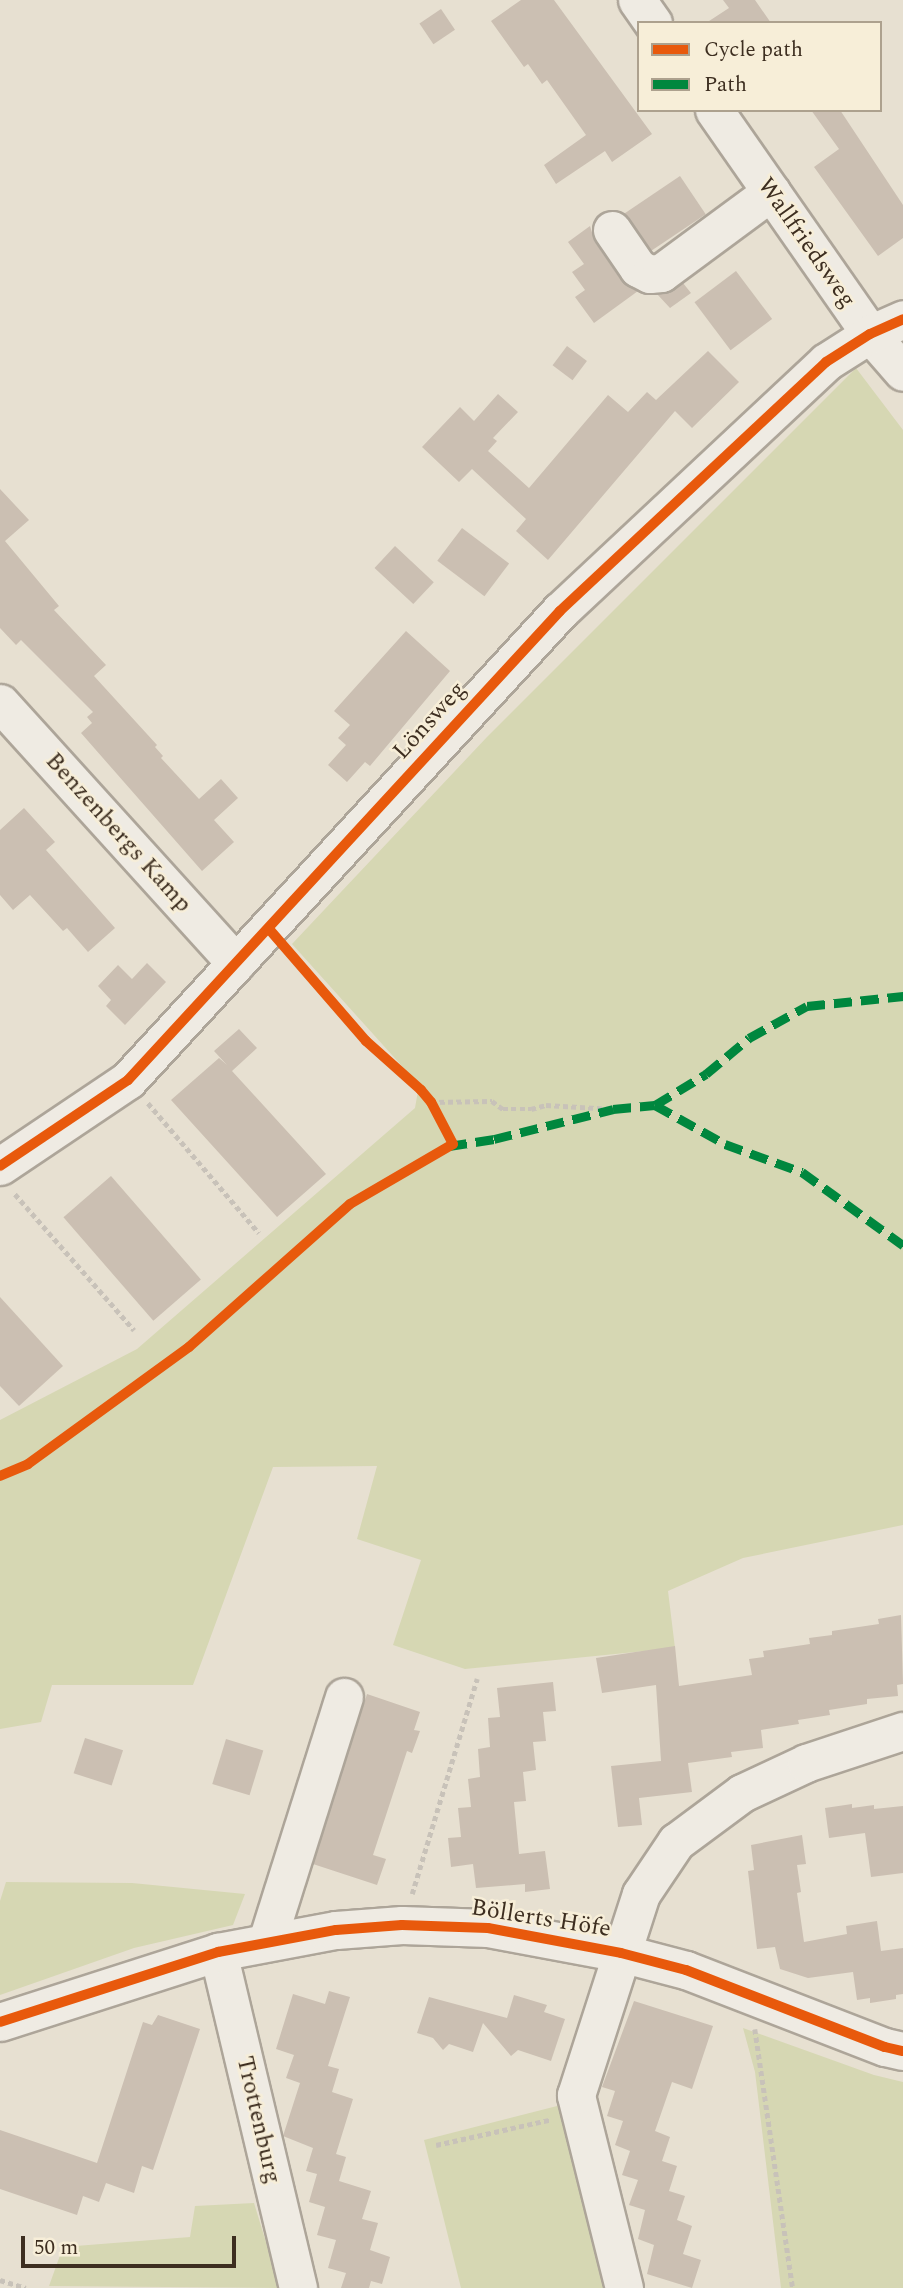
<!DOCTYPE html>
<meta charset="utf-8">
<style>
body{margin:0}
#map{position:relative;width:903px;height:2288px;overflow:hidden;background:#e7e0d1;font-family:Spectral,serif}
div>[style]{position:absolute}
.green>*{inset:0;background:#d6d7b3}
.building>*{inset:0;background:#cbbfb2;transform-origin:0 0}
.path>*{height:4.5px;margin-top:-2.25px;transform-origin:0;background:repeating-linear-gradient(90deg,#c8c2b9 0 5px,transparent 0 8.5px)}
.roads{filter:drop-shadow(2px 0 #ada599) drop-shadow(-2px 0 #ada599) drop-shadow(0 2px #ada599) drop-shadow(0 -2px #ada599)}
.minor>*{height:37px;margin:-18.5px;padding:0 18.5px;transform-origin:18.5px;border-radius:18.5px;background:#efebe3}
.quiet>*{height:9px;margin-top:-4.5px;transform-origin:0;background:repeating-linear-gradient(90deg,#00873e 0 18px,transparent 0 27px)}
.cycleway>*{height:10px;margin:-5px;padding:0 5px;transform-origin:5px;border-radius:5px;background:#e8590c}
span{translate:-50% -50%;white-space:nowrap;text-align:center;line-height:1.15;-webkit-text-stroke:5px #f7eed8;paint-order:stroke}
.street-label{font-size:24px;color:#3d2e20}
.legend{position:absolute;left:637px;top:21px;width:245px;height:91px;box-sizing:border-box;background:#f7eed8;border:2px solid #ada18e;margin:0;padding:9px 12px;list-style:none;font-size:21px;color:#3d2e20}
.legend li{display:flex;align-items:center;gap:14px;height:35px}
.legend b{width:35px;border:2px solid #ada18e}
.scale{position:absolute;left:21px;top:2236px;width:215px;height:32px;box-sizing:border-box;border:4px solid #3d2e20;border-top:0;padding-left:9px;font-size:21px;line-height:24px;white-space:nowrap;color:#3d2e20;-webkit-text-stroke:5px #f7eed8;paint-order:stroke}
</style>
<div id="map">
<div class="green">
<i style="clip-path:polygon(856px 368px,903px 430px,903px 1525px,743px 1558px,668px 1591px,675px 1648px,465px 1669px,393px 1645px,421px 1560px,357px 1539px,377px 1466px,273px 1467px,193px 1685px,52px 1685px,41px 1722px,0 1729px,0 1420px,137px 1349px,415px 1108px,419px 1085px,292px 944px,487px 737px)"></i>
<i style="clip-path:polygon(6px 1882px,132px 1883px,245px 1894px,233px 1925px,134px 1948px,0 1995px,0 1901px)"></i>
<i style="clip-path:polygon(743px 2028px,874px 2075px,903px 2082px,903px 2288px,781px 2288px,755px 2072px)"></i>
<i style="clip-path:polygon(565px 2104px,618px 2288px,461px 2288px,424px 2140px)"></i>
<i style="clip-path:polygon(254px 2203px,280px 2288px,49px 2286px,63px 2247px,190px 2237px,195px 2206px)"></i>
</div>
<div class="building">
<i style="clip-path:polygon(521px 0,554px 0,652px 134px,612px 162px,605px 151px,556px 184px,544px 165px,586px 135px,547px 80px,542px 84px,528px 64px,524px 67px,491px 21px)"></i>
<i style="clip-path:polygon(723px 0,755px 0,771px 23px,706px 23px,729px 8px)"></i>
<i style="left:441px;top:9px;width:25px;height:26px;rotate:56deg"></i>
<i style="clip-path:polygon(811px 110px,840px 110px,903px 205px,903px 238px,878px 256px,814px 167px,839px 149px)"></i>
<i style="left:680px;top:176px;width:46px;height:67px;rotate:56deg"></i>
<i style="clip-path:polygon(590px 226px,595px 242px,621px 280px,638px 291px,594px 323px,575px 297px,585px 290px,572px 272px,584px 264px,568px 242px)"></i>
<i style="left:736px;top:271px;width:60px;height:52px;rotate:53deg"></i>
<i style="clip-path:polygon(683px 283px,691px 293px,670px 308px,657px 294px,673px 290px)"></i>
<i style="left:567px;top:346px;width:25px;height:24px;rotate:37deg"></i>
<i style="clip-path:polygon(708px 351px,739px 382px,692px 428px,675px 411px,548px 560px,516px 531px,526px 519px,472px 469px,459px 482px,422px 447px,460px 407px,474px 421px,498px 394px,518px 412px,493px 438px,497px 441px,488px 451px,529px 488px,608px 395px,628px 412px,647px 392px,656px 400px)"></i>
<i style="clip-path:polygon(0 489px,29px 520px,5px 541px,59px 606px,54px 610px,106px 665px,94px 676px,157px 745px,155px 747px,163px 756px,161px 758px,199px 799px,221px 779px,238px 798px,214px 820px,234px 842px,202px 871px,81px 733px,92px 723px,87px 717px,93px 712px,21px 640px,16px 645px,0 628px)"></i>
<i style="left:462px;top:528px;width:59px;height:41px;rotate:37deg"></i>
<i style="left:395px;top:546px;width:53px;height:30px;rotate:43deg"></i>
<i style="clip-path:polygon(406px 631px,450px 671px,370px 766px,365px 762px,347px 782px,328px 765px,346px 745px,338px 738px,350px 725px,334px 711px)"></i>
<i style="clip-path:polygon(24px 808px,55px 842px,46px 850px,115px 928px,88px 952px,67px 928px,63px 931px,30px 895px,13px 910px,0 895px,0 830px)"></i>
<i style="clip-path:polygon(147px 963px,166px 982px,125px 1025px,106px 1006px,111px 1000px,98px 986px,118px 965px,132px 979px)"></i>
<i style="clip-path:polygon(239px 1029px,257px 1048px,232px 1071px,326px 1174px,277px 1217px,171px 1100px,219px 1058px,227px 1065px,214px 1051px)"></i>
<i style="left:111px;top:1176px;width:137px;height:63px;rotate:49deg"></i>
<i style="clip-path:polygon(0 1297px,63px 1366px,19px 1406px,0 1386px)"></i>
<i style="clip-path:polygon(901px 1615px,903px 1684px,897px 1685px,898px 1696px,867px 1699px,867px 1704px,829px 1710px,830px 1715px,798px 1720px,799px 1724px,761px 1730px,763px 1748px,731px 1752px,732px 1757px,688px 1763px,692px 1792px,639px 1798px,642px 1825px,618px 1827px,611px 1766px,661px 1761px,656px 1685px,602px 1693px,596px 1658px,675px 1646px,679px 1686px,752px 1675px,749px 1659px,764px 1657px,763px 1651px,810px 1644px,809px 1638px,832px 1635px,832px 1631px,879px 1624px,878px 1619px)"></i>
<i style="clip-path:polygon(553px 1682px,556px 1711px,543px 1712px,546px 1741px,533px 1742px,536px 1770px,523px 1772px,526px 1801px,514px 1802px,519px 1854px,545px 1851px,550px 1889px,525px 1892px,525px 1884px,476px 1888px,473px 1864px,451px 1867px,448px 1838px,461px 1837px,458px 1808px,471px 1807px,468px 1779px,480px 1777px,478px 1749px,490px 1747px,488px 1718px,500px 1717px,497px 1688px)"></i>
<i style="clip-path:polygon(367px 1694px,420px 1712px,414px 1730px,420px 1731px,412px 1753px,407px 1751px,373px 1855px,386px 1859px,377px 1885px,313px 1864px)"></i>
<i style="left:85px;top:1738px;width:40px;height:37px;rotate:18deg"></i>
<i style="left:226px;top:1739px;width:39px;height:47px;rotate:17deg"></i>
<i style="clip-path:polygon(852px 1804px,852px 1808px,874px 1805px,874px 1809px,903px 1806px,903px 1873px,871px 1877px,865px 1833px,829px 1838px,825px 1808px)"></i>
<i style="clip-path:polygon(802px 1835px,806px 1864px,797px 1865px,801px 1892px,797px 1893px,804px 1942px,847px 1934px,846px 1926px,877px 1921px,881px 1951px,903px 1948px,903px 1994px,896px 1995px,896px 1999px,870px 2003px,870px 1998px,857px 2000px,853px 1972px,808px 1978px,780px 1969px,775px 1947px,757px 1949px,748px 1871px,754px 1870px,751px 1845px)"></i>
<i style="clip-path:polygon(329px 1991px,350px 1997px,328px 2066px,339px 2069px,332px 2092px,353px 2099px,336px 2154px,346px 2157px,339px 2181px,371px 2191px,362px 2219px,378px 2223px,370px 2250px,390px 2257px,382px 2284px,371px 2281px,369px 2288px,341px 2288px,346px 2273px,328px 2268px,336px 2240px,317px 2235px,325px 2207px,309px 2202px,317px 2174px,306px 2171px,313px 2148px,283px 2136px,300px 2083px,286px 2078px,294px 2055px,276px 2049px,293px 1994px,325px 2004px)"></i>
<i style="clip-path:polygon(514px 1995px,547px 2005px,544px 2012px,565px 2019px,551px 2061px,518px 2050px,511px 2056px,483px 2023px,473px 2052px,449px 2044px,443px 2050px,433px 2038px,417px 2033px,429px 1997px,507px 2018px)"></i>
<i style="clip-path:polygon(634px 2001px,713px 2026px,692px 2089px,672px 2082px,655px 2131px,670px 2137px,662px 2161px,677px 2166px,669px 2191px,685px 2196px,677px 2220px,692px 2226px,683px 2254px,701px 2260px,692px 2288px,647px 2274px,654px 2245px,638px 2239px,645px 2210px,629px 2205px,638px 2180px,622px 2175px,630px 2151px,615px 2145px,623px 2121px,607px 2116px,615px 2091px,602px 2087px)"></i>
<i style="clip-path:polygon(158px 2015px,200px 2029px,153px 2170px,142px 2166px,134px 2193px,106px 2183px,99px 2202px,83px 2196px,77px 2215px,0 2189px,0 2130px,97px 2163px,143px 2022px,152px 2025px)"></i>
</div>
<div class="path">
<i style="left:431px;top:1102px;width:61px;rotate:-0.9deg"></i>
<i style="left:492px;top:1101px;width:14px;rotate:36deg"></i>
<i style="left:503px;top:1109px;width:28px"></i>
<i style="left:531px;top:1109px;width:16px;rotate:-15deg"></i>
<i style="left:546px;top:1105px;width:67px;rotate:3.4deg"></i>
<i style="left:148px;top:1103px;width:171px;rotate:49.5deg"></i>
<i style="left:15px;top:1194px;width:181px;rotate:48.8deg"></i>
<i style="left:412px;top:1894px;width:225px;rotate:-73.2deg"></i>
<i style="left:755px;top:2029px;width:262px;rotate:81.7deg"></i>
<i style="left:436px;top:2145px;width:116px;rotate:-12.5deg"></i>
<i style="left:0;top:2280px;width:27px;rotate:17deg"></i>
</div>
<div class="roads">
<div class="minor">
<i style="left:637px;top:0;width:28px;rotate:55deg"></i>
<i style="left:714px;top:110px;width:273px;rotate:55.1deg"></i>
<i style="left:870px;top:334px;width:50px;rotate:49deg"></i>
<i style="left:612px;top:230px;width:46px;rotate:55.6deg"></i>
<i style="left:638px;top:268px;width:13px;rotate:27deg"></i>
<i style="left:650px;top:274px;width:11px;rotate:-5deg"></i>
<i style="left:661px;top:273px;width:137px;rotate:-36.4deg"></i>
<i style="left:0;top:703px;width:351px;rotate:47.8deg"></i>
<i style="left:0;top:1166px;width:154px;rotate:-33.9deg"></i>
<i style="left:128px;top:1080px;width:638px;rotate:-47.35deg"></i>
<i style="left:560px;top:611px;width:364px;rotate:-43.1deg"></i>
<i style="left:826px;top:362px;width:52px;rotate:-32.5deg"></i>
<i style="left:870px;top:334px;width:36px;rotate:-24deg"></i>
<i style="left:267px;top:1941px;width:256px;rotate:-72.5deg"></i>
<i style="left:218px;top:1952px;width:345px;rotate:76.6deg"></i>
<i style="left:0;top:2022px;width:229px;rotate:-17.8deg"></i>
<i style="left:218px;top:1952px;width:120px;rotate:-10.6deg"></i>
<i style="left:336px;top:1930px;width:66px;rotate:-4.3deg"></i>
<i style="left:402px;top:1925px;width:86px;rotate:2deg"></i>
<i style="left:488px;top:1928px;width:135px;rotate:10.6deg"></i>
<i style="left:621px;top:1953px;width:67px;rotate:14.7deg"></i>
<i style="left:686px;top:1970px;width:213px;rotate:21.2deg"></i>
<i style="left:885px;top:2047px;width:18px;rotate:13deg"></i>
<i style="left:624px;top:2288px;width:199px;rotate:-104deg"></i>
<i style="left:576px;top:2095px;width:211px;rotate:-72.1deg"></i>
<i style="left:641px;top:1894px;width:63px;rotate:-56.1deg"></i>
<i style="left:676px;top:1842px;width:82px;rotate:-36.6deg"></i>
<i style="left:742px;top:1793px;width:71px;rotate:-25.1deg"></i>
<i style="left:806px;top:1763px;width:102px;rotate:-18.3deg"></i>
</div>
</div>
<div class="quiet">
<i style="left:655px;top:1105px;width:80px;rotate:29.1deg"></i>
<i style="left:725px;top:1144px;width:82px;rotate:20deg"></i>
<i style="left:802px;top:1172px;width:125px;rotate:35.9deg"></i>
<i style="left:449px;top:1146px;width:46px;rotate:-8.8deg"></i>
<i style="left:494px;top:1139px;width:123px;rotate:-14.1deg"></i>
<i style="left:613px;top:1109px;width:42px;rotate:-5.4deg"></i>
<i style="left:655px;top:1105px;width:60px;rotate:-31.3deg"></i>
<i style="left:706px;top:1074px;width:56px;rotate:-39.9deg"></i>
<i style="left:749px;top:1038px;width:66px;rotate:-28.9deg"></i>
<i style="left:807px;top:1006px;width:97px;rotate:-5.9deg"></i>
</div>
<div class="cycleway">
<i style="left:0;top:1166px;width:154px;rotate:-33.9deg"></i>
<i style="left:128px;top:1080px;width:638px;rotate:-47.35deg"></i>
<i style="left:560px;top:611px;width:364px;rotate:-43.1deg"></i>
<i style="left:826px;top:362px;width:52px;rotate:-32.5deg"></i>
<i style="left:870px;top:334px;width:36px;rotate:-24deg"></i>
<i style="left:0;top:1476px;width:30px;rotate:-23deg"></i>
<i style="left:28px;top:1464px;width:199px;rotate:-36deg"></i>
<i style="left:189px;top:1347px;width:215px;rotate:-41.6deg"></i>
<i style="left:350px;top:1204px;width:119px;rotate:-30.2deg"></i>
<i style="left:453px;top:1144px;width:47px;rotate:-117.6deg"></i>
<i style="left:431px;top:1102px;width:16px;rotate:-130deg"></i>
<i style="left:421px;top:1090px;width:74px;rotate:-138.3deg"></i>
<i style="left:366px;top:1041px;width:148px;rotate:-130.9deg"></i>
<i style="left:0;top:2022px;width:229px;rotate:-17.8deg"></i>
<i style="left:218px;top:1952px;width:120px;rotate:-10.6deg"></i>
<i style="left:336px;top:1930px;width:66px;rotate:-4.3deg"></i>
<i style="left:402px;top:1925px;width:86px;rotate:2deg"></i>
<i style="left:488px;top:1928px;width:135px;rotate:10.6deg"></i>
<i style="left:621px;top:1953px;width:67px;rotate:14.7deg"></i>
<i style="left:686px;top:1970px;width:213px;rotate:21.2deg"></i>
<i style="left:885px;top:2047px;width:18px;rotate:13deg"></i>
</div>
<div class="street-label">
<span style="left:806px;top:243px;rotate:55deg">Wallfriedsweg</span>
<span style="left:430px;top:721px;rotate:-48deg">Lönsweg</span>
<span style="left:118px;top:833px;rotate:48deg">Benzenbergs Kamp</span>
<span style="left:541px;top:1919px;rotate:9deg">Böllerts Höfe</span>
<span style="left:258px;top:2120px;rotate:77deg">Trottenburg</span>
</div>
<ul class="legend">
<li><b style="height:9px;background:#e8590c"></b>Cycle path</li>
<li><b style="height:9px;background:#00873e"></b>Path</li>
</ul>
<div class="scale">50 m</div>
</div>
